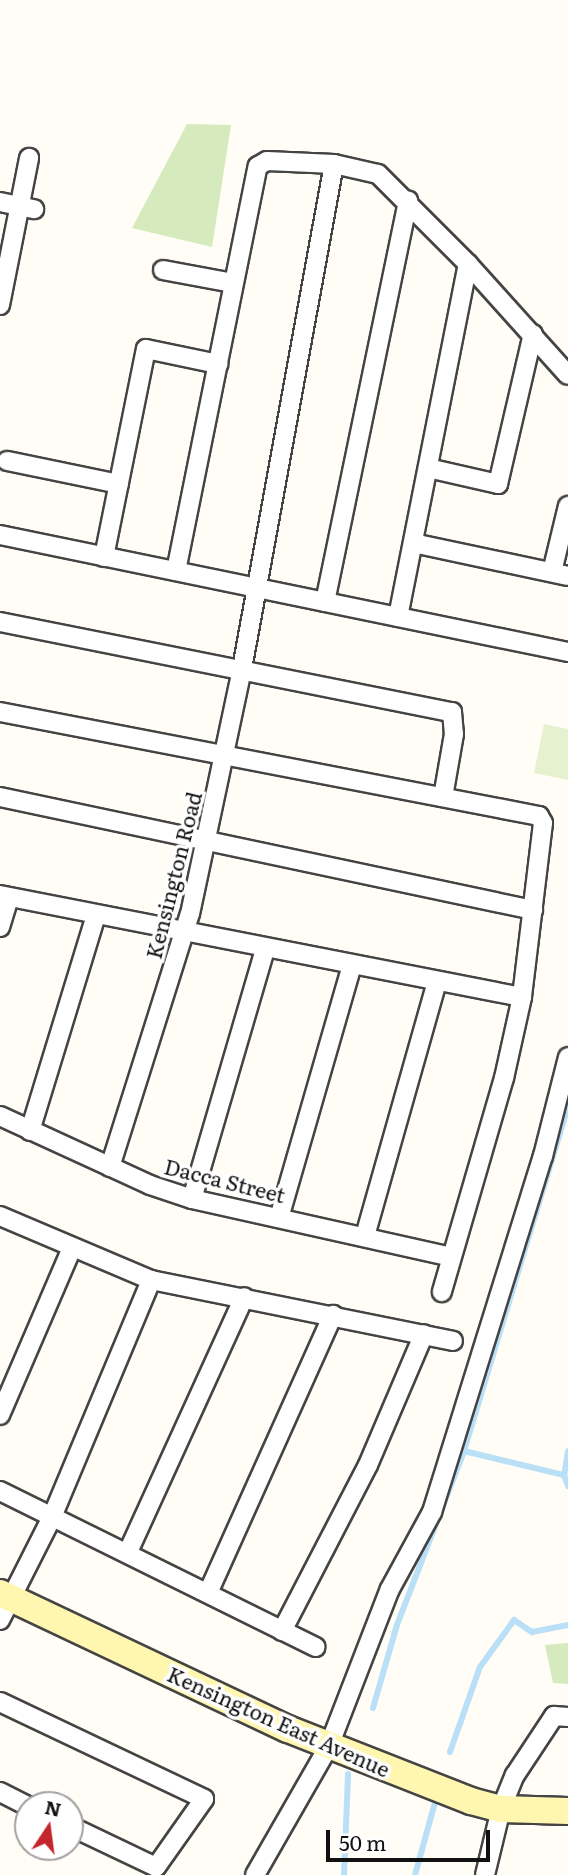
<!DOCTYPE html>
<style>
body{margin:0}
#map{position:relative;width:568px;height:1875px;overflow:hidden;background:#fffdf5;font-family:Literata,serif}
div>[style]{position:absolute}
.green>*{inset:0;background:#d5ebbd}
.pitch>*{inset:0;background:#e6f2cf}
.stream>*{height:6px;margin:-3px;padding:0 3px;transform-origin:3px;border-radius:3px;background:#b9e0f7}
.roads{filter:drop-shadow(2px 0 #444) drop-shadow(-2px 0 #444) drop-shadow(0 2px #444) drop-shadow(0 -2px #444)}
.street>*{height:18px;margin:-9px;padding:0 9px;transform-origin:9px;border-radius:9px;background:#fff}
.secondary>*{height:26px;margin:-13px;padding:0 13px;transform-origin:13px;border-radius:13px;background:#fff6b0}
span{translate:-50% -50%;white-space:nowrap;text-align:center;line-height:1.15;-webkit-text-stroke:7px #fff;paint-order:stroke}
.street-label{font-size:21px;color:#111}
.north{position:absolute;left:14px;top:1791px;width:70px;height:70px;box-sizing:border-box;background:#fff;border:2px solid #a0a0a0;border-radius:50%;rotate:13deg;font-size:19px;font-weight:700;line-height:28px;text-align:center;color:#111}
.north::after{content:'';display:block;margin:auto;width:24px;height:32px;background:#c4262e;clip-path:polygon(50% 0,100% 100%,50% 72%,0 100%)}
.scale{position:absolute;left:326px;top:1830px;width:164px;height:32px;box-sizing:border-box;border:4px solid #111;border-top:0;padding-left:9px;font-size:21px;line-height:24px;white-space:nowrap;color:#111;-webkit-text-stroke:5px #fff;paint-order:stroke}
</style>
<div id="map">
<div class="green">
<i style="clip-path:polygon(187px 124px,231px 125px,212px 247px,132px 228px)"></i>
<i style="clip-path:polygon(568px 1643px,568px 1684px,553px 1683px,545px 1645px)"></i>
</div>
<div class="pitch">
<i style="clip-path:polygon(544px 724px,568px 729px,568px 780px,534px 773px)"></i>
</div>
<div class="stream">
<i style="left:464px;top:1451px;width:360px;rotate:-73.2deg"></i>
<i style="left:568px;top:1451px;width:24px;rotate:99deg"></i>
<i style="left:564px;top:1475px;width:12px;rotate:70deg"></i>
<i style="left:373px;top:1708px;width:86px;rotate:-73.9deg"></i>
<i style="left:397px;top:1625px;width:186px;rotate:-68.9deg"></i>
<i style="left:464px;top:1451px;width:103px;rotate:13.5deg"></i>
<i style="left:450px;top:1752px;width:90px;rotate:-70.6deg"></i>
<i style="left:480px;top:1667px;width:58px;rotate:-54.1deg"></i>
<i style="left:514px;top:1620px;width:22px;rotate:34deg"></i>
<i style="left:532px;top:1632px;width:37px;rotate:-11deg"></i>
<i style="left:344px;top:1875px;width:101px;rotate:-87.7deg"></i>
<i style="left:415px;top:1875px;width:72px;rotate:-74.6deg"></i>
</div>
<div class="roads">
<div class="street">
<i style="left:0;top:202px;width:35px;rotate:12deg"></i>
<i style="left:163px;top:270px;width:71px;rotate:10.5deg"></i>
<i style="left:0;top:305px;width:150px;rotate:-78.8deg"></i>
<i style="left:7px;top:461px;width:114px;rotate:11.6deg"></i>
<i style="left:428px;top:468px;width:72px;rotate:12.9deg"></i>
<i style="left:498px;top:484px;width:154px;rotate:-76.9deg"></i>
<i style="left:0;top:535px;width:580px;rotate:11.64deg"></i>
<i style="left:413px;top:543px;width:158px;rotate:12deg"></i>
<i style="left:104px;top:557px;width:212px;rotate:-78.6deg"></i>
<i style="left:146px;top:349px;width:74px;rotate:11.8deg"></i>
<i style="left:176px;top:571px;width:413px;rotate:-78.6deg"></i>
<i style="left:258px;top:166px;width:10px;rotate:-29deg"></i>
<i style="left:267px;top:161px;width:67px;rotate:2.6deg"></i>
<i style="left:334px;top:164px;width:45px;rotate:12.8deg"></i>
<i style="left:378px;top:174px;width:127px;rotate:45deg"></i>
<i style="left:468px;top:264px;width:149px;rotate:48deg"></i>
<i style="left:552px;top:572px;width:68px;rotate:-76.4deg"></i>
<i style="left:325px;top:602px;width:410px;rotate:-78.3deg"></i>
<i style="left:398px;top:617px;width:360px;rotate:-78.8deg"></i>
<i style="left:0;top:622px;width:461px;rotate:11.3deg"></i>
<i style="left:452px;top:712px;width:22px;rotate:85deg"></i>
<i style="left:454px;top:734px;width:64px;rotate:99.9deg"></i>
<i style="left:0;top:712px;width:549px;rotate:10.92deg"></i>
<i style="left:539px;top:816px;width:8px;rotate:60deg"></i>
<i style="left:543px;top:823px;width:175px;rotate:96.9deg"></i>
<i style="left:522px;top:997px;width:83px;rotate:102.5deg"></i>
<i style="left:504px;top:1078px;width:223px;rotate:106.2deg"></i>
<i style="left:0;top:797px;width:545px;rotate:11.97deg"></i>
<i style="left:0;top:895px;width:532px;rotate:11.06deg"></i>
<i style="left:0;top:927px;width:31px;rotate:-73deg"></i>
<i style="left:0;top:1116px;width:165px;rotate:24.7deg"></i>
<i style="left:150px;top:1185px;width:44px;rotate:18.4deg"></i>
<i style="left:192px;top:1199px;width:265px;rotate:12.6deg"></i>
<i style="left:30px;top:1131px;width:226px;rotate:-73deg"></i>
<i style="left:110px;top:1167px;width:265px;rotate:-72.5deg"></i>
<i style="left:190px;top:914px;width:250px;rotate:-78deg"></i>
<i style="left:242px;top:669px;width:513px;rotate:-79.68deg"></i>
<i style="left:192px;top:1199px;width:260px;rotate:-73.7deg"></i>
<i style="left:0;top:1216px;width:164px;rotate:23deg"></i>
<i style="left:151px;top:1280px;width:308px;rotate:11.4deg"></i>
<i style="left:279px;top:1218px;width:263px;rotate:-73.9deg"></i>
<i style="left:365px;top:1236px;width:265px;rotate:-74.2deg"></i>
<i style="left:0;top:1415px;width:182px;rotate:-66.7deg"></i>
<i style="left:0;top:1491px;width:352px;rotate:26.3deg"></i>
<i style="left:128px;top:1552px;width:280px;rotate:-65.5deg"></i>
<i style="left:208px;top:1593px;width:305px;rotate:-65.8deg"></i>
<i style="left:0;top:1620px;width:115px;rotate:-63.2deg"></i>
<i style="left:52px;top:1517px;width:257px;rotate:-67.3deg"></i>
<i style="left:282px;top:1631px;width:187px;rotate:-62.6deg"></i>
<i style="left:368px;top:1465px;width:142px;rotate:-66.9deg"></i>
<i style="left:0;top:1702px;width:226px;rotate:25.4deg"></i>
<i style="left:204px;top:1799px;width:83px;rotate:125.2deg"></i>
<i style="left:156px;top:1867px;width:95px;rotate:-154.5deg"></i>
<i style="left:0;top:1792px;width:31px;rotate:27deg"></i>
<i style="left:255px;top:1875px;width:149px;rotate:-60.2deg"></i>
<i style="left:329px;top:1746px;width:168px;rotate:-68.8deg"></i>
<i style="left:390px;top:1589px;width:88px;rotate:-61.4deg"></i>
<i style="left:432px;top:1512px;width:373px;rotate:-72.7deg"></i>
<i style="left:543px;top:1156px;width:102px;rotate:-75.8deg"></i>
<i style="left:485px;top:1875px;width:68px;rotate:-76.4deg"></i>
<i style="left:501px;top:1809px;width:37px;rotate:-68deg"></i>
<i style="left:515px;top:1775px;width:71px;rotate:-56.5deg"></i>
<i style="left:554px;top:1716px;width:14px;rotate:4deg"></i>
</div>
<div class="secondary">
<i style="left:0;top:1593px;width:318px;rotate:25.3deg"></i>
<i style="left:288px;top:1729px;width:197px;rotate:21.5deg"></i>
<i style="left:471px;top:1801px;width:31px;rotate:15deg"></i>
<i style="left:501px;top:1809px;width:67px;rotate:1.7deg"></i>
</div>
</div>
<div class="street-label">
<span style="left:173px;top:875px;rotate:-76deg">Kensington Road</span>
<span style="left:225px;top:1180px;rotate:14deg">Dacca Street</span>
<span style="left:279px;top:1721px;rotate:24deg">Kensington East Avenue</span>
</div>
<div class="north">N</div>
<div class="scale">50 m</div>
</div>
